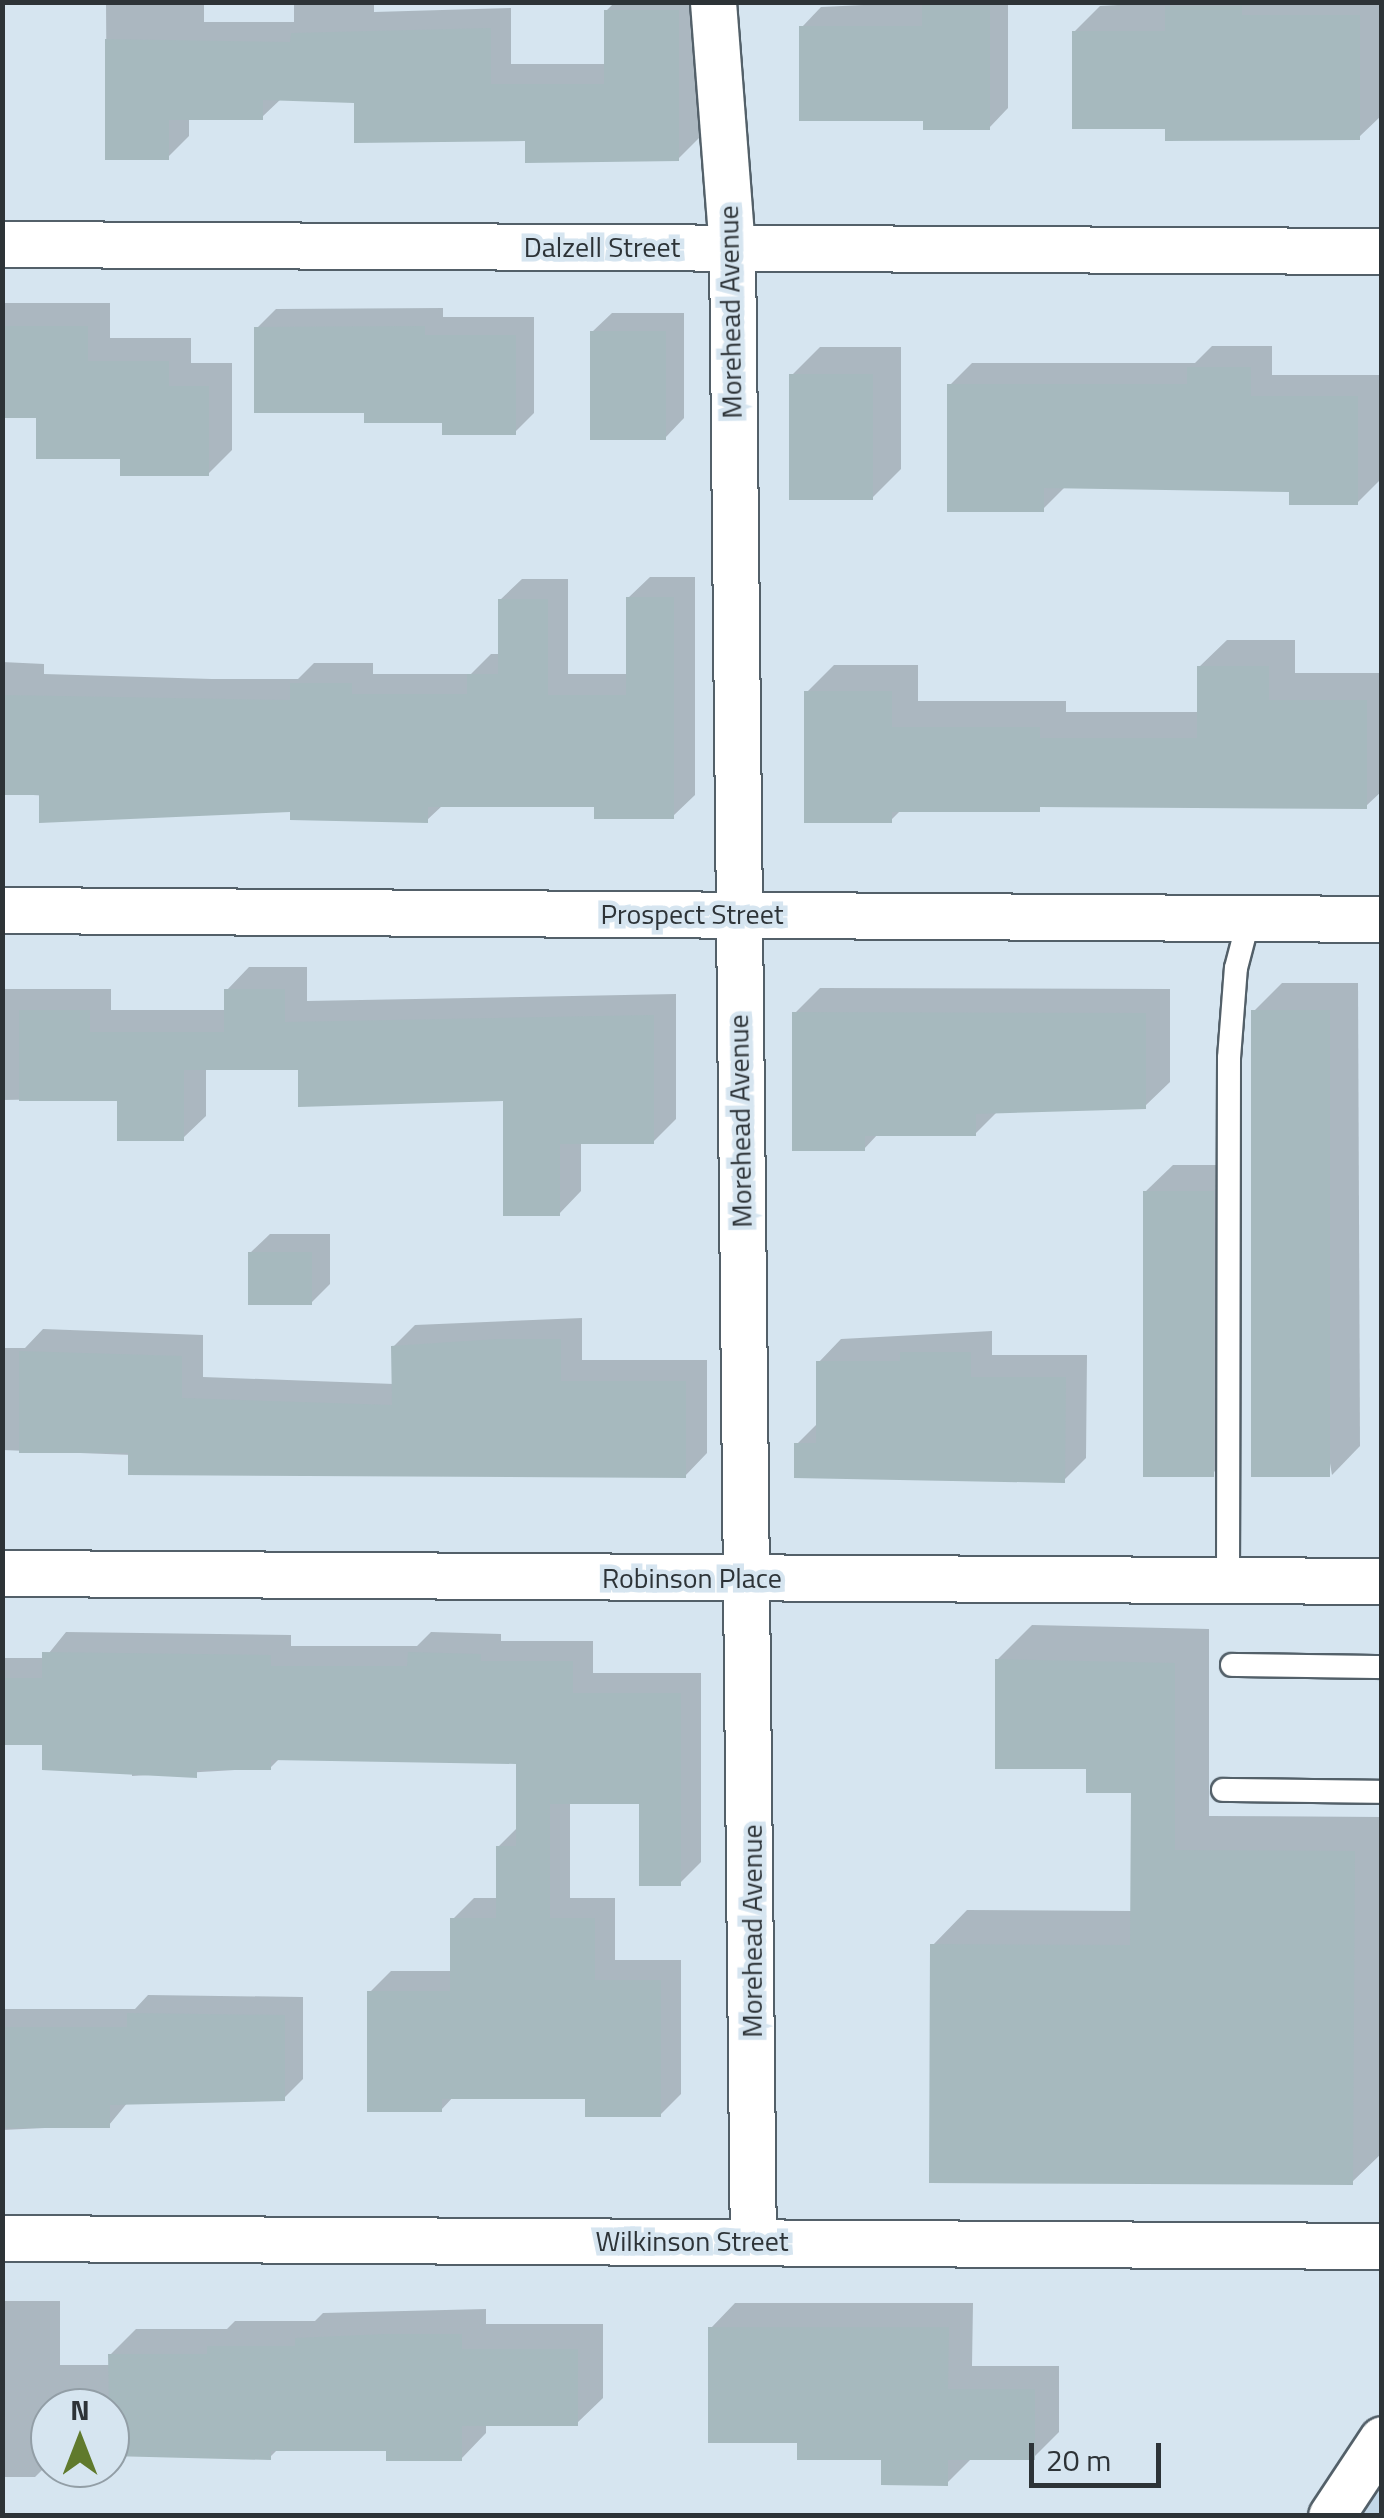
<!DOCTYPE html>
<style>
body{margin:0}
#map{position:relative;width:1384px;height:2518px;overflow:hidden;background:#d6e5f0;font-family:"Titillium Web",sans-serif}
div>[style]{position:absolute}
.built>*{inset:0;background:#c3d8e8}
.shadow>*{inset:0;background:#0003}
.building>*{inset:0;background:#a6b9be;transform-origin:0 0}
.roads{filter:drop-shadow(2px 0 #536069) drop-shadow(-2px 0 #536069) drop-shadow(0 2px #536069) drop-shadow(0 -2px #536069)}
.lane>*{height:22px;margin:-11px;padding:0 11px;transform-origin:11px;border-radius:11px;background:#fff}
.street>*{height:45px;margin:-22.5px;padding:0 22.5px;transform-origin:22.5px;border-radius:22.5px;background:#fff}
span{translate:-50% -50%;white-space:nowrap;text-align:center;line-height:1.15;-webkit-text-stroke:9px #d6e5f0;paint-order:stroke}
.street-label{font-size:28px;color:#2d3337}
.frame{position:absolute;inset:0;border:5px solid #2d3337;pointer-events:none}
.north{position:absolute;left:30px;top:2388px;width:100px;height:100px;box-sizing:border-box;background:#d6e5f0;border:2px solid #929ea6;border-radius:50%;rotate:0deg;font-size:28px;font-weight:700;line-height:40px;text-align:center;color:#2d3337}
.north::after{content:'';display:block;margin:auto;width:35px;height:45px;background:#607a2d;clip-path:polygon(50% 0,100% 100%,50% 72%,0 100%)}
.scale{position:absolute;left:1029px;top:2443px;width:132px;height:45px;box-sizing:border-box;border:5px solid #2d3337;border-top:0;padding-left:12px;font-size:30px;line-height:35px;white-space:nowrap;color:#2d3337;-webkit-text-stroke:8px #d6e5f0;paint-order:stroke}
</style>
<div id="map">
<div class="built">
<i style="clip-path:polygon(1381px 2473px,1381px 2515px,1353px 2515px)"></i>
</div>
<div class="shadow">
<i style="clip-path:polygon(106px 2px,204px 2px,204px 22px,294px 22px,294px 2px,374px 2px,374px 12px,511px 8px,511px 64px,606px 64px,606px 11px,615px 2px,699px 2px,699px 138px,678px 159px,527px 139px,357px 100px,282px 98px,262px 117px,189px 117px,189px 136px,168px 157px,107px 157px)"></i>
<i style="clip-path:polygon(926px 2px,1008px 2px,1008px 108px,989px 128px,925px 119px,802px 27px,821px 7px)"></i>
<i style="clip-path:polygon(1171px 2px,1382px 2px,1382px 115px,1359px 137px,1167px 127px,1074px 32px,1100px 6px)"></i>
<i style="clip-path:polygon(2px 3px,4px 3px,2px 135px)"></i>
<i style="clip-path:polygon(2px 303px,110px 303px,110px 338px,191px 338px,191px 363px,232px 363px,232px 450px,208px 474px,122px 456px,38px 415px,2px 415px)"></i>
<i style="clip-path:polygon(443px 308px,443px 317px,534px 317px,534px 413px,515px 432px,367px 410px,257px 328px,276px 309px)"></i>
<i style="clip-path:polygon(612px 313px,684px 313px,684px 418px,665px 438px,592px 332px)"></i>
<i style="clip-path:polygon(1212px 346px,1272px 346px,1272px 375px,1380px 375px,1380px 480px,1357px 503px,1292px 489px,1066px 486px,1043px 509px,950px 385px,972px 363px,1195px 363px)"></i>
<i style="clip-path:polygon(820px 347px,901px 347px,901px 469px,872px 498px,792px 375px)"></i>
<i style="clip-path:polygon(650px 577px,695px 577px,695px 795px,673px 816px,596px 805px,443px 805px,427px 820px,2px 793px,2px 662px,44px 664px,44px 674px,212px 679px,298px 679px,314px 663px,373px 663px,373px 674px,471px 674px,491px 654px,500px 654px,500px 600px,522px 579px,568px 579px,568px 674px,628px 674px,628px 598px)"></i>
<i style="clip-path:polygon(1227px 640px,1295px 640px,1295px 673px,1382px 673px,1382px 791px,1366px 806px,1044px 805px,901px 810px,891px 820px,807px 692px,834px 665px,918px 665px,918px 701px,1066px 701px,1066px 712px,1199px 712px,1199px 667px)"></i>
<i style="clip-path:polygon(249px 967px,307px 967px,307px 1001px,676px 994px,676px 1119px,653px 1142px,581px 1142px,581px 1191px,559px 1214px,505px 1098px,301px 1068px,206px 1068px,206px 1116px,183px 1138px,119px 1098px,2px 1100px,2px 989px,111px 989px,111px 1010px,227px 1010px,227px 990px)"></i>
<i style="clip-path:polygon(1282px 983px,1358px 983px,1360px 1446px,1332px 1475px,1254px 1011px)"></i>
<i style="clip-path:polygon(820px 988px,1170px 989px,1170px 1082px,1145px 1106px,998px 1111px,975px 1134px,878px 1134px,864px 1149px,795px 1013px)"></i>
<i style="clip-path:polygon(1173px 1165px,1240px 1165px,1239px 1447px,1212px 1474px,1145px 1192px)"></i>
<i style="clip-path:polygon(270px 1234px,330px 1234px,330px 1284px,311px 1303px,250px 1253px)"></i>
<i style="clip-path:polygon(582px 1318px,582px 1360px,707px 1360px,707px 1453px,685px 1476px,2px 1450px,2px 1348px,25px 1348px,43px 1329px,203px 1335px,203px 1377px,394px 1384px,393px 1347px,415px 1325px)"></i>
<i style="clip-path:polygon(992px 1331px,992px 1355px,1087px 1355px,1086px 1458px,1064px 1480px,797px 1444px,819px 1422px,819px 1362px,841px 1339px)"></i>
<i style="clip-path:polygon(1032px 1625px,1209px 1629px,1209px 1816px,1382px 1817px,1382px 2153px,1352px 2182px,932px 1946px,967px 1910px,1133px 1911px,1134px 1791px,1088px 1766px,997px 1660px)"></i>
<i style="clip-path:polygon(66px 1632px,291px 1635px,291px 1646px,417px 1646px,431px 1632px,501px 1634px,501px 1641px,593px 1641px,593px 1673px,701px 1673px,701px 1862px,680px 1883px,641px 1801px,570px 1801px,570px 1898px,615px 1898px,615px 1960px,681px 1960px,681px 2094px,660px 2115px,587px 2096px,454px 2096px,441px 2110px,370px 1992px,391px 1971px,453px 1971px,453px 1919px,474px 1898px,498px 1898px,498px 1847px,518px 1827px,518px 1762px,280px 1758px,270px 1768px,132px 1776px,132px 1768px,45px 1743px,2px 1743px,2px 1658px,45px 1658px)"></i>
<i style="clip-path:polygon(148px 1995px,303px 1997px,303px 2079px,284px 2098px,128px 2102px,109px 2125px,2px 2130px,2px 2009px,135px 2009px)"></i>
<i style="clip-path:polygon(2px 2301px,60px 2301px,60px 2365px,110px 2365px,110px 2355px,136px 2329px,227px 2329px,235px 2321px,315px 2321px,323px 2313px,486px 2309px,486px 2324px,603px 2324px,603px 2398px,577px 2423px,486px 2423px,486px 2433px,461px 2459px,389px 2448px,279px 2448px,270px 2457px,110px 2408px,50px 2408px,50px 2462px,35px 2477px,2px 2477px)"></i>
<i style="clip-path:polygon(735px 2303px,973px 2303px,972px 2366px,1059px 2366px,1059px 2432px,1034px 2457px,973px 2457px,947px 2483px,883px 2457px,800px 2440px,711px 2328px)"></i>
</div>
<div class="building">
<i style="clip-path:polygon(922px 3px,990px 3px,990px 130px,923px 130px,923px 121px,799px 121px,799px 26px,922px 26px)"></i>
<i style="clip-path:polygon(1165px 6px,1242px 6px,1242px 15px,1360px 15px,1360px 140px,1165px 141px,1165px 129px,1072px 129px,1072px 31px,1165px 31px)"></i>
<i style="clip-path:polygon(604px 10px,679px 10px,679px 161px,525px 163px,525px 141px,354px 143px,354px 103px,263px 100px,263px 120px,169px 120px,169px 160px,105px 160px,105px 39px,290px 42px,291px 33px,491px 28px,491px 84px,604px 84px)"></i>
<i style="clip-path:polygon(2px 326px,88px 326px,88px 361px,169px 361px,169px 386px,209px 386px,209px 476px,120px 476px,120px 459px,36px 459px,36px 418px,2px 418px)"></i>
<i style="clip-path:polygon(425px 326px,425px 335px,516px 335px,516px 435px,442px 435px,442px 423px,364px 423px,364px 413px,254px 413px,254px 327px)"></i>
<i style="left:590px;top:331px;width:76px;height:109px"></i>
<i style="clip-path:polygon(1187px 367px,1251px 367px,1251px 396px,1358px 396px,1358px 505px,1289px 505px,1289px 492px,1044px 488px,1044px 512px,947px 512px,947px 384px,1187px 384px)"></i>
<i style="left:789px;top:374px;width:84px;height:126px"></i>
<i style="clip-path:polygon(626px 597px,674px 597px,674px 819px,594px 819px,594px 807px,428px 807px,428px 823px,290px 820px,290px 812px,39px 823px,39px 795px,2px 795px,2px 695px,290px 700px,290px 683px,352px 683px,352px 694px,467px 694px,467px 674px,498px 674px,498px 599px,548px 599px,548px 695px,626px 695px)"></i>
<i style="clip-path:polygon(1197px 666px,1269px 666px,1269px 700px,1367px 700px,1367px 809px,1040px 807px,1040px 812px,892px 812px,892px 823px,804px 823px,804px 691px,892px 691px,892px 727px,1040px 727px,1040px 738px,1197px 738px)"></i>
<i style="clip-path:polygon(224px 989px,285px 989px,285px 1022px,654px 1015px,654px 1144px,560px 1144px,560px 1216px,503px 1216px,503px 1101px,298px 1107px,298px 1070px,184px 1070px,184px 1141px,117px 1141px,117px 1101px,19px 1101px,19px 1010px,90px 1010px,90px 1032px,224px 1032px)"></i>
<i style="left:1251px;top:1010px;width:79px;height:467px"></i>
<i style="clip-path:polygon(792px 1012px,1146px 1013px,1146px 1109px,976px 1114px,976px 1136px,865px 1136px,865px 1151px,792px 1151px)"></i>
<i style="left:1143px;top:1191px;width:71px;height:286px"></i>
<i style="left:248px;top:1252px;width:64px;height:53px"></i>
<i style="clip-path:polygon(497px 1339px,561px 1339px,561px 1381px,686px 1381px,686px 1478px,128px 1475px,128px 1453px,19px 1453px,19px 1351px,182px 1356px,182px 1398px,392px 1405px,391px 1346px)"></i>
<i style="clip-path:polygon(900px 1352px,971px 1352px,971px 1377px,1066px 1377px,1065px 1483px,794px 1478px,794px 1443px,816px 1443px,816px 1361px,900px 1361px)"></i>
<i style="clip-path:polygon(42px 1652px,271px 1655px,271px 1666px,407px 1666px,408px 1652px,481px 1654px,481px 1661px,573px 1661px,573px 1693px,681px 1693px,681px 1886px,639px 1886px,639px 1804px,550px 1804px,550px 1918px,595px 1918px,595px 1980px,661px 1980px,661px 2117px,585px 2117px,585px 2099px,442px 2099px,442px 2112px,367px 2112px,367px 1991px,450px 1991px,450px 1918px,496px 1918px,496px 1846px,516px 1846px,516px 1764px,271px 1760px,271px 1770px,197px 1770px,197px 1778px,42px 1770px,42px 1745px,2px 1745px,2px 1678px,42px 1678px)"></i>
<i style="clip-path:polygon(995px 1659px,1175px 1663px,1175px 1850px,1355px 1851px,1353px 2185px,929px 2183px,930px 1944px,1130px 1945px,1131px 1793px,1086px 1793px,1086px 1769px,995px 1769px)"></i>
<i style="clip-path:polygon(127px 2013px,285px 2015px,285px 2101px,110px 2105px,110px 2128px,2px 2128px,2px 2027px,127px 2027px)"></i>
<i style="clip-path:polygon(708px 2327px,949px 2327px,948px 2389px,1035px 2389px,1035px 2460px,948px 2460px,948px 2486px,881px 2485px,881px 2460px,797px 2460px,797px 2443px,708px 2443px)"></i>
<i style="clip-path:polygon(386px 2334px,462px 2334px,462px 2349px,578px 2349px,578px 2426px,462px 2426px,462px 2461px,386px 2461px,386px 2451px,271px 2451px,271px 2460px,110px 2456px,108px 2354px,207px 2354px,207px 2346px,295px 2346px,295px 2338px)"></i>
</div>
<div class="roads">
<div class="lane">
<i style="left:1228px;top:1580px;width:522px;rotate:-89.89deg"></i>
<i style="left:1229px;top:1058px;width:90px;rotate:-85.6deg"></i>
<i style="left:1236px;top:968px;width:52px;rotate:-75.4deg"></i>
<i style="left:1232px;top:1665px;width:150px;rotate:0.8deg"></i>
<i style="left:1223px;top:1790px;width:159px;rotate:0.7deg"></i>
</div>
<div class="street">
<i style="left:713px;top:2px;width:247px;rotate:85.6deg"></i>
<i style="left:732px;top:248px;width:1993px;rotate:89.4deg"></i>
<i style="left:2px;top:244px;width:1380px;rotate:0.29deg"></i>
<i style="left:2px;top:910px;width:1380px;rotate:0.37deg"></i>
<i style="left:2px;top:1573px;width:1380px;rotate:0.33deg"></i>
<i style="left:2px;top:2238px;width:1380px;rotate:0.33deg"></i>
<i style="left:1331px;top:2516px;width:92px;rotate:-56.5deg"></i>
</div>
</div>
<div class="street-label">
<span style="left:602px;top:247px">Dalzell Street</span>
<span style="left:730px;top:312px;rotate:-91deg">Morehead Avenue</span>
<span style="left:692px;top:914px">Prospect Street</span>
<span style="left:740px;top:1121px;rotate:-91deg">Morehead Avenue</span>
<span style="left:692px;top:1578px">Robinson Place</span>
<span style="left:752px;top:1931px;rotate:-90deg">Morehead Avenue</span>
<span style="left:692px;top:2241px">Wilkinson Street</span>
</div>
<div class="frame"></div>
<div class="north">N</div>
<div class="scale">20 m</div>
</div>
